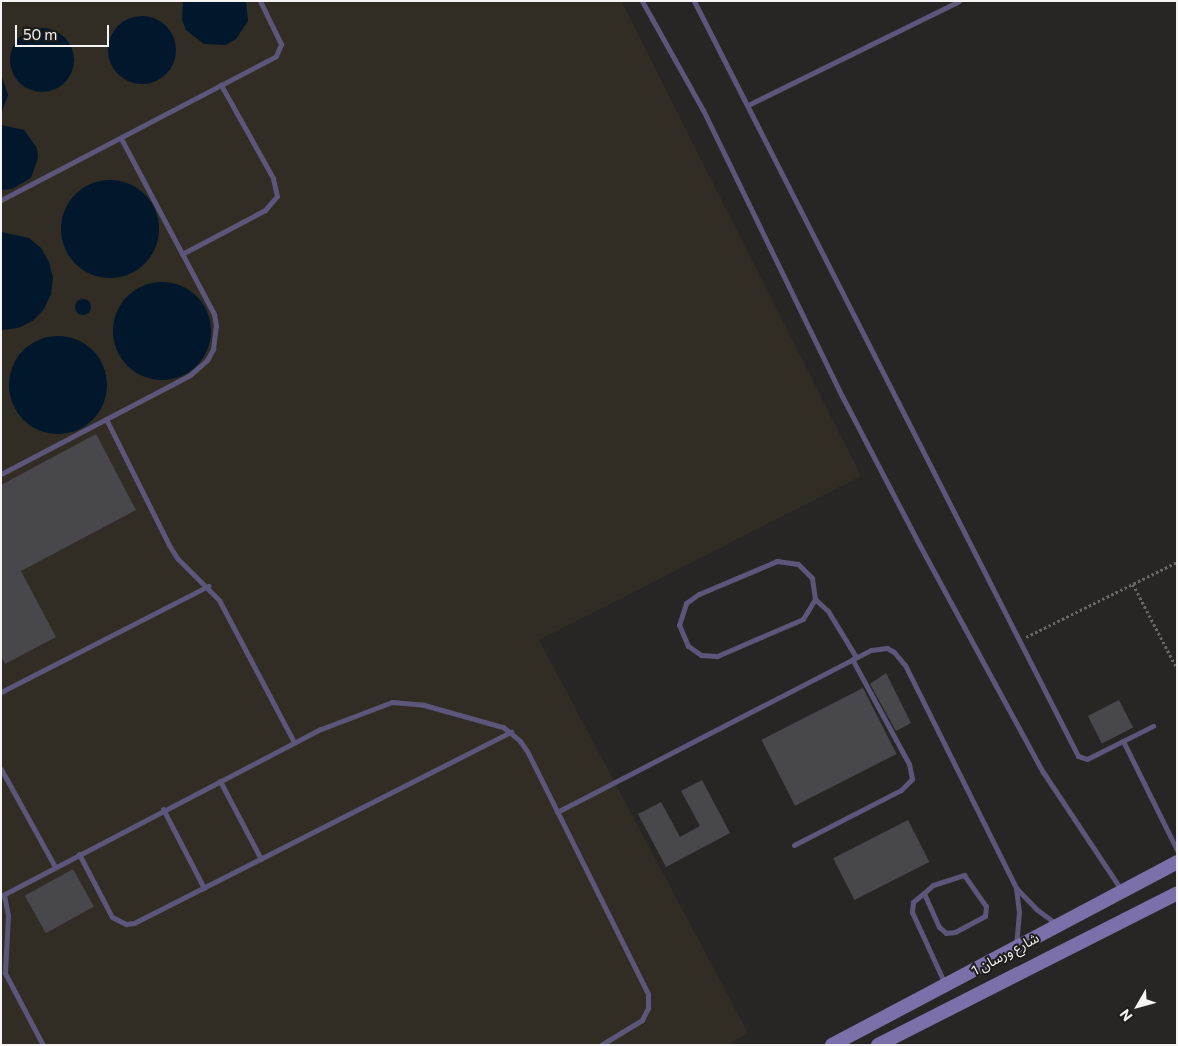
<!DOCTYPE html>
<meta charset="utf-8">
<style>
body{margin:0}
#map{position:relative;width:1178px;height:1046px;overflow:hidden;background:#282624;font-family:Commissioner,"Noto Sans Arabic",sans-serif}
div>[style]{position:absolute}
.built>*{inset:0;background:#312d25}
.water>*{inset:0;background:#00172c}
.round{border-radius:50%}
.building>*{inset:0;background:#48484c;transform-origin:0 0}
.path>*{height:2.5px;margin-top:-1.25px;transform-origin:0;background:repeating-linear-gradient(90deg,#6b6967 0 2.5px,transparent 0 5px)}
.lane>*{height:5px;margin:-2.5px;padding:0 2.5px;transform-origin:2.5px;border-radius:2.5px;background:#5c567a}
.secondary>*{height:14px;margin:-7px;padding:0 7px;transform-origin:7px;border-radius:7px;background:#7b70a9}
span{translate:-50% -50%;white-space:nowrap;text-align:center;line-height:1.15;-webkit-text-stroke:4px #1e1d1a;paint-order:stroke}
.street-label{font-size:14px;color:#f5f4f2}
.frame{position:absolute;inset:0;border:2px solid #f5f4f2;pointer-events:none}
.north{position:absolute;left:1113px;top:981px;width:50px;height:50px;-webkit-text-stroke:4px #1e1d1a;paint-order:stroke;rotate:232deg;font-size:14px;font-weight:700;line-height:20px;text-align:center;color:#f5f4f2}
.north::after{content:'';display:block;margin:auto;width:18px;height:22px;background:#f5f4f2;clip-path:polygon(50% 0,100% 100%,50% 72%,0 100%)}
.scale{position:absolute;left:15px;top:25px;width:94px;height:22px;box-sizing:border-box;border:2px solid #f5f4f2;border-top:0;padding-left:6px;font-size:15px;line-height:18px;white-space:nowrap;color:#f5f4f2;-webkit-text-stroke:4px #1e1d1a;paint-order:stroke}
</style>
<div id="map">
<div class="built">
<i style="clip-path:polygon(1px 1px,621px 1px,861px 476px,539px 640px,748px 1033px,727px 1045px,1px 1045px)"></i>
</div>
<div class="water">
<i style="clip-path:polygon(183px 1px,246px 1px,248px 21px,236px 39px,226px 45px,204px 44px,186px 30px,182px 20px)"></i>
<i class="round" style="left:108px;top:16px;width:68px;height:68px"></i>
<i class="round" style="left:10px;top:28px;width:64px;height:64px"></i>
<i style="clip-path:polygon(1px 74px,8px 95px,1px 114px)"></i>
<i style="clip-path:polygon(1px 125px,24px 130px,37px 148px,38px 158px,31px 178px,12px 189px,1px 190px)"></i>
<i class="round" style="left:61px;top:180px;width:98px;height:98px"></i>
<i style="clip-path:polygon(1px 232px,29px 238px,41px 248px,49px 262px,53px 278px,51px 294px,44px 309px,33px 321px,18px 328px,2px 330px)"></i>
<i class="round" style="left:113px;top:282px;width:98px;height:98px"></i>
<i class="round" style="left:75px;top:299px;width:16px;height:16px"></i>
<i class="round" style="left:9px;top:336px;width:98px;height:98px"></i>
</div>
<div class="building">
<i style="clip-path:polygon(96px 434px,136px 510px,21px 571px,56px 637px,5px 664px,1px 656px,1px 485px)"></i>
<i style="clip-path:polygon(886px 673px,911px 723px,896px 731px,870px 684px)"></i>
<i style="left:863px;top:688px;width:74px;height:114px;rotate:63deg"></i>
<i style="left:1119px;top:700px;width:31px;height:35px;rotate:63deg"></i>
<i style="clip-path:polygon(702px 780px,730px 833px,666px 867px,638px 814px,661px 802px,680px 837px,700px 826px,681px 791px)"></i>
<i style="left:908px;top:820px;width:47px;height:84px;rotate:63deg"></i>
<i style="left:73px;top:869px;width:43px;height:55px;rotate:61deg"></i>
</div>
<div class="path">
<i style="left:1133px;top:584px;width:95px;rotate:62.4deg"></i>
<i style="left:1026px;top:637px;width:169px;rotate:-26.4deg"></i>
</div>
<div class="lane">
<i style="left:642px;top:1px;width:125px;rotate:60.8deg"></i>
<i style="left:703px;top:110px;width:318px;rotate:64.1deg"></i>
<i style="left:842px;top:396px;width:167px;rotate:62.5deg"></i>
<i style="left:919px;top:544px;width:260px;rotate:61.5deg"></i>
<i style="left:1043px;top:772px;width:143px;rotate:56.4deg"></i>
<i style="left:694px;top:1px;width:847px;rotate:63.04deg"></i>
<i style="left:1078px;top:756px;width:9px;rotate:18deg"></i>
<i style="left:1087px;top:759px;width:74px;rotate:-26.6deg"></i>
<i style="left:748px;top:105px;width:235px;rotate:-26.2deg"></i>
<i style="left:1px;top:200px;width:310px;rotate:-27.6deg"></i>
<i style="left:276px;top:56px;width:13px;rotate:-67deg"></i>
<i style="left:281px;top:44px;width:48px;rotate:-116deg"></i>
<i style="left:182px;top:254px;width:94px;rotate:-27.9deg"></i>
<i style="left:265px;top:210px;width:18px;rotate:-49deg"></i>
<i style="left:277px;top:196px;width:18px;rotate:-103deg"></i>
<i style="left:273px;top:178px;width:107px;rotate:-119.2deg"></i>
<i style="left:106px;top:419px;width:141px;rotate:63.4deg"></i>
<i style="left:169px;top:545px;width:15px;rotate:58deg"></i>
<i style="left:177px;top:558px;width:59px;rotate:45deg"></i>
<i style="left:219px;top:600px;width:161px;rotate:62.2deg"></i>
<i style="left:1px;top:474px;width:213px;rotate:-27.6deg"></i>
<i style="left:190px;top:375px;width:23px;rotate:-41deg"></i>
<i style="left:207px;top:360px;width:13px;rotate:-61deg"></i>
<i style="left:213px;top:349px;width:23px;rotate:-83deg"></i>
<i style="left:216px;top:326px;width:12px;rotate:-99deg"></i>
<i style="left:214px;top:314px;width:199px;rotate:-117.9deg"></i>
<i style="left:777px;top:561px;width:21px;rotate:8deg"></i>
<i style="left:798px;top:564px;width:20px;rotate:45deg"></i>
<i style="left:812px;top:578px;width:21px;rotate:82deg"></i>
<i style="left:815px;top:599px;width:23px;rotate:121deg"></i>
<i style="left:803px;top:619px;width:94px;rotate:156.7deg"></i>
<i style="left:717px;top:656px;width:16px;rotate:-176deg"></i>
<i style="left:701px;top:655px;width:16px;rotate:-145deg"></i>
<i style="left:688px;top:646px;width:23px;rotate:-113deg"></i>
<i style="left:679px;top:625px;width:23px;rotate:-72deg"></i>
<i style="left:686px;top:603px;width:16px;rotate:-35deg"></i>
<i style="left:699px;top:594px;width:85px;rotate:-22.9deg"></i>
<i style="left:815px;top:599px;width:18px;rotate:43deg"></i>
<i style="left:828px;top:611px;width:54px;rotate:58.7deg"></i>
<i style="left:1px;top:692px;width:233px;rotate:-27.1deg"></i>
<i style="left:1123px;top:741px;width:122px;rotate:63.6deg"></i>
<i style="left:1px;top:769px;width:112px;rotate:61.1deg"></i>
<i style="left:220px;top:781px;width:88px;rotate:62.3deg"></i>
<i style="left:163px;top:809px;width:89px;rotate:62.6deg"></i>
<i style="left:557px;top:812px;width:353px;rotate:-27.3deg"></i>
<i style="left:871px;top:650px;width:16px;rotate:-7deg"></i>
<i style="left:887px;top:648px;width:8px;rotate:30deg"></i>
<i style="left:894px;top:652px;width:17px;rotate:50deg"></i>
<i style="left:905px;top:665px;width:249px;rotate:63.5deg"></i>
<i style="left:1016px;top:888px;width:29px;rotate:46deg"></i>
<i style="left:1036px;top:909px;width:26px;rotate:36deg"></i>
<i style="left:794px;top:845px;width:120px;rotate:-27.2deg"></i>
<i style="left:901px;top:790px;width:16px;rotate:-45deg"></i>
<i style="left:912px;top:779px;width:15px;rotate:-101deg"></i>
<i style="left:909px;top:764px;width:119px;rotate:-118.5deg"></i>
<i style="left:79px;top:854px;width:71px;rotate:62.4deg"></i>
<i style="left:112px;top:917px;width:16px;rotate:27deg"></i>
<i style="left:126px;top:924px;width:8px;rotate:-7deg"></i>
<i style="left:134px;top:923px;width:423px;rotate:-26.9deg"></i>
<i style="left:964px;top:875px;width:38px;rotate:55deg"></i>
<i style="left:986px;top:906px;width:10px;rotate:96deg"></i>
<i style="left:985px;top:916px;width:34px;rotate:152deg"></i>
<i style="left:955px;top:932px;width:9px;rotate:174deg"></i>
<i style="left:946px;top:933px;width:9px;rotate:-139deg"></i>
<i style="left:939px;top:927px;width:37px;rotate:-114deg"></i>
<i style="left:924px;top:893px;width:12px;rotate:-42deg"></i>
<i style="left:933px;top:885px;width:33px;rotate:-18deg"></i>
<i style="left:1016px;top:888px;width:24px;rotate:83deg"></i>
<i style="left:1019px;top:912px;width:32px;rotate:95deg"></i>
<i style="left:924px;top:893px;width:14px;rotate:141deg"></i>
<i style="left:913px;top:902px;width:10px;rotate:96deg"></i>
<i style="left:912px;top:912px;width:79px;rotate:65.4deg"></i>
<i style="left:4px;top:895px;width:20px;rotate:79deg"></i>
<i style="left:8px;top:915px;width:58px;rotate:93deg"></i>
<i style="left:5px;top:973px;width:81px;rotate:62.2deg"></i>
<i style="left:1px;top:896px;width:361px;rotate:-27.6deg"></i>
<i style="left:321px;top:729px;width:76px;rotate:-20.8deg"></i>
<i style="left:392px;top:702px;width:32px;rotate:5deg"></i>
<i style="left:424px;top:705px;width:82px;rotate:15.6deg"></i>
<i style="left:503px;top:727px;width:22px;rotate:39deg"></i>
<i style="left:520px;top:741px;width:12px;rotate:55deg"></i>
<i style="left:527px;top:751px;width:271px;rotate:63.5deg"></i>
<i style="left:648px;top:994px;width:14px;rotate:90deg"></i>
<i style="left:648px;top:1008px;width:13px;rotate:117deg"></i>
<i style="left:642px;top:1020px;width:48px;rotate:148.6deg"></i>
</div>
<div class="secondary">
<i style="left:832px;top:1045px;width:391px;rotate:-27.9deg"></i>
<i style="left:878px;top:1045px;width:335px;rotate:-26.9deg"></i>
</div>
<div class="street-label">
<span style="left:1005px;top:954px;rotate:-28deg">شارع ورسان 1</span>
</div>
<div class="frame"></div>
<div class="north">N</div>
<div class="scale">50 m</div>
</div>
